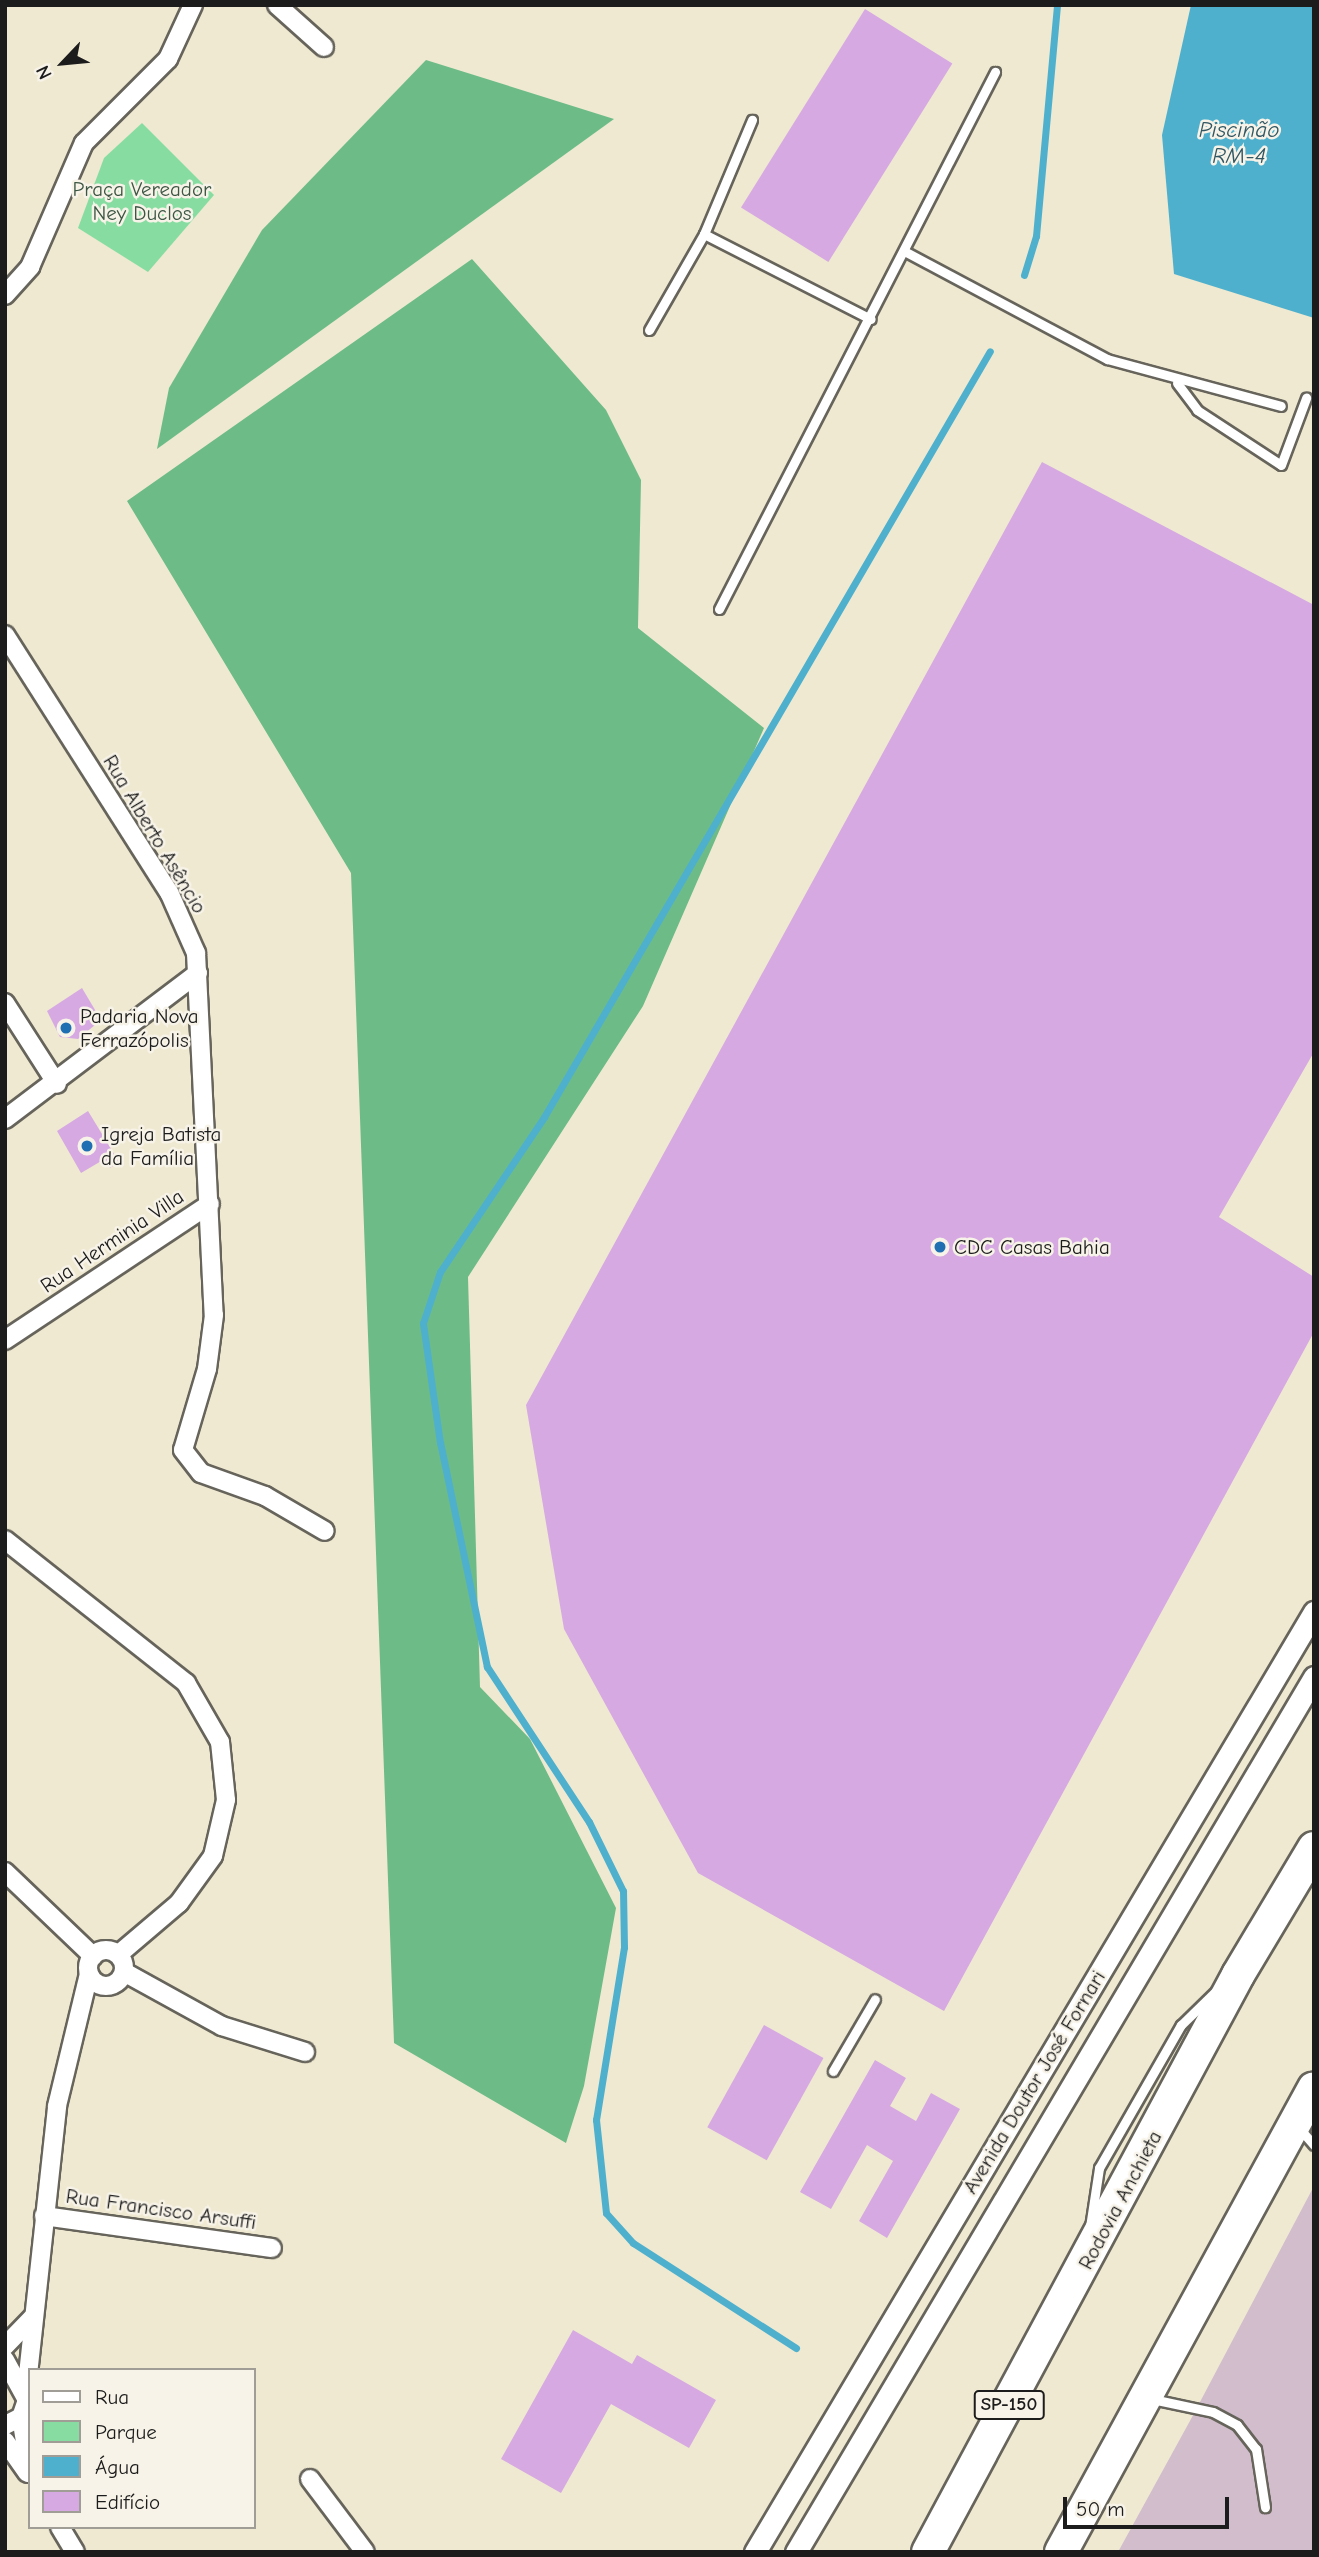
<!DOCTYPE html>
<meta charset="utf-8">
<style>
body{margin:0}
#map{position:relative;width:1319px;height:2557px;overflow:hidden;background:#efe9d1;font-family:"Comic Neue",sans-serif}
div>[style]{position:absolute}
.industrial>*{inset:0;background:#d1bdcc}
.green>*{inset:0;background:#87dda1}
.forest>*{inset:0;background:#6dbc87}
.water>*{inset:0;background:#4eb0cd}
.stream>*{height:7px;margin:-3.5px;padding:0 3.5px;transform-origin:3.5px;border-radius:3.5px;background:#4eb0cd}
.building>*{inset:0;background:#d6a9e2;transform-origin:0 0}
.roads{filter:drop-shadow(2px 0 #66645b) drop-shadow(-2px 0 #66645b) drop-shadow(0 2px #66645b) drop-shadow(0 -2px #66645b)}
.service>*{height:9px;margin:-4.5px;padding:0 4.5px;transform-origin:4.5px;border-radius:4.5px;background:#fff}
.minor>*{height:18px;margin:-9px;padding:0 9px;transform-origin:9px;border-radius:9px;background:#fff}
.minor>.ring{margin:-9px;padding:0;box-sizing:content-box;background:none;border:18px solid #fff;border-radius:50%}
.tertiary>*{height:21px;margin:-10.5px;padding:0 10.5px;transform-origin:10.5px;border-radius:10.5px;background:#fff}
.motorway>*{height:32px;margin:-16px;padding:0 16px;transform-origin:16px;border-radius:16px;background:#fff}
.dots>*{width:19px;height:19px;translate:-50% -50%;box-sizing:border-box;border:4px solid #f7f3e8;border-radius:50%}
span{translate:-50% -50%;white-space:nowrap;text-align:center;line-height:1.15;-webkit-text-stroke:5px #f7f3e8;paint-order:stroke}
.shield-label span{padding:2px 5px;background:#f7f3e8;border:2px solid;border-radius:5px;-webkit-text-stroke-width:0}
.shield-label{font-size:19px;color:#1c1c1c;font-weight:700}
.park-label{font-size:21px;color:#3c5644}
.street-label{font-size:21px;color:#1c1c1c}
.poi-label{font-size:21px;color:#1c1c1c}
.left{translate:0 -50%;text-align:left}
.water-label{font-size:23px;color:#305763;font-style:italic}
.frame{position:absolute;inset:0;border:7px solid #1c1c1c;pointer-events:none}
.legend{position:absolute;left:28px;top:2368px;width:228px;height:161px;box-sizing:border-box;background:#f7f3e8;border:2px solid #9f9d96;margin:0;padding:9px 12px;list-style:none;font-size:21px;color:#1c1c1c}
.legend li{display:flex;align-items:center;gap:14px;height:35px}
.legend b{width:35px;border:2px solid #9f9d96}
.north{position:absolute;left:28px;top:28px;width:70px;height:70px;-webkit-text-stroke:5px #f7f3e8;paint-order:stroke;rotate:244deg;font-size:19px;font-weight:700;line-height:28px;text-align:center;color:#1c1c1c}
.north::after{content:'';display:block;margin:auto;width:24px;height:32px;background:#1c1c1c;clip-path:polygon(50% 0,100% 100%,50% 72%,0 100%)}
.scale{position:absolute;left:1063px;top:2497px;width:166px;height:32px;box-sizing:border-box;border:4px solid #1c1c1c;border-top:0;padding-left:9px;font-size:21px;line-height:24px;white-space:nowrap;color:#1c1c1c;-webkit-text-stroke:5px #f7f3e8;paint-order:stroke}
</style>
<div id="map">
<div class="industrial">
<i style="clip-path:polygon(1314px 2186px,1314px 2552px,1118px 2552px,1191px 2419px)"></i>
</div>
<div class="green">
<i style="clip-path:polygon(142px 123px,214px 195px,148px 272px,78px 228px,104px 158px)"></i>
</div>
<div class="forest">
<i style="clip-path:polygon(426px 60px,614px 119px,157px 449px,169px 388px,262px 230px)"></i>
<i style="clip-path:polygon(472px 259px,606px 410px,641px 480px,638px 628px,764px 728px,643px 1006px,468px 1277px,480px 1687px,530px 1739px,616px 1908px,584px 2086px,566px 2143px,394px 2043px,351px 873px,127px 501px)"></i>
</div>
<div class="water">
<i style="clip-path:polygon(1191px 5px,1314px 5px,1314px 318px,1174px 274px,1162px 135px)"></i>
</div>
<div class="stream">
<i style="left:1024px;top:275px;width:41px;rotate:-72.9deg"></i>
<i style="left:1036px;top:236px;width:232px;rotate:-84.8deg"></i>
<i style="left:796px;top:2348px;width:194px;rotate:-147.2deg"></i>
<i style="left:633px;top:2243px;width:40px;rotate:-132deg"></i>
<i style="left:606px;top:2213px;width:94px;rotate:-96.1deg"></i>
<i style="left:596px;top:2120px;width:175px;rotate:-80.8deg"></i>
<i style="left:624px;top:1947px;width:56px;rotate:-91deg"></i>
<i style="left:623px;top:1891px;width:77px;rotate:-116.2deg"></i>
<i style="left:589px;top:1822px;width:186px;rotate:-123.3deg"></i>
<i style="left:487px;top:1667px;width:229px;rotate:-101.8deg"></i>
<i style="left:440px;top:1443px;width:121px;rotate:-98.1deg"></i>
<i style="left:423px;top:1323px;width:54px;rotate:-71.6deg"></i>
<i style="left:440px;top:1272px;width:187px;rotate:-56.1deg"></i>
<i style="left:544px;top:1117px;width:886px;rotate:-59.79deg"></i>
</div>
<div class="building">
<i style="left:865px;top:9px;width:103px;height:234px;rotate:32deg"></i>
<i style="clip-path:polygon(1042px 462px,1314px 605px,1314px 1052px,1219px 1217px,1314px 1277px,1314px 1332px,944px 2011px,698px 1873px,564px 1629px,526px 1405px)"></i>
<i style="clip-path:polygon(82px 988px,101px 1020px,78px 1039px,60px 1037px,47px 1011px)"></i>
<i style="clip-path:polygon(88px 1111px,119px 1162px,110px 1168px,103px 1160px,81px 1173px,57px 1131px)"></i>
<i style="left:764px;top:2025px;width:68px;height:117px;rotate:29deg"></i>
<i style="clip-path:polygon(875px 2060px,906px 2078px,890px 2106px,916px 2121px,931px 2093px,960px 2109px,887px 2238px,859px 2221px,893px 2161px,867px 2145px,831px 2209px,800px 2192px)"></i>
<i style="clip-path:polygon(573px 2330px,632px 2364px,637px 2355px,716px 2400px,689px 2448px,611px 2404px,561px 2493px,501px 2459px)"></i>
</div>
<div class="roads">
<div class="service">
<i style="left:704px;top:234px;width:187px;rotate:27deg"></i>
<i style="left:906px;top:252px;width:228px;rotate:28deg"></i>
<i style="left:1107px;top:359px;width:180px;rotate:15.1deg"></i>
<i style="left:649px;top:330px;width:111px;rotate:-60.2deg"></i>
<i style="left:704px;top:234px;width:124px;rotate:-67.2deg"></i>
<i style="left:1177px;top:383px;width:34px;rotate:53deg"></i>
<i style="left:1197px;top:410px;width:100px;rotate:33.2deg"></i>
<i style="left:1281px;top:465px;width:72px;rotate:-69.5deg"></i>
<i style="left:719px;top:609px;width:604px;rotate:-62.8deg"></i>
<i style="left:833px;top:2071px;width:83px;rotate:-59.7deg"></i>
<i style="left:1300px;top:2129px;width:21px;rotate:49deg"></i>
<i style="left:1090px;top:2227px;width:60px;rotate:-81.3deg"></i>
<i style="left:1099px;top:2168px;width:165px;rotate:-60.2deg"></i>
<i style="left:1181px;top:2025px;width:50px;rotate:-44.2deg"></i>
<i style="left:1152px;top:2399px;width:62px;rotate:12deg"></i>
<i style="left:1213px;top:2412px;width:27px;rotate:28deg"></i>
<i style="left:1237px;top:2425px;width:31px;rotate:52deg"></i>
<i style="left:1256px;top:2449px;width:59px;rotate:81.2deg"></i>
</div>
<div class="minor">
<i style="left:277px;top:5px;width:63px;rotate:41.8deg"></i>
<i style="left:5px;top:295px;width:38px;rotate:-48deg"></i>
<i style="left:30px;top:267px;width:135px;rotate:-66.5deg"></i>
<i style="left:84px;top:143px;width:119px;rotate:-45deg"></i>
<i style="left:168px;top:59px;width:60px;rotate:-65.2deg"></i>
<i style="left:5px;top:635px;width:305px;rotate:57.5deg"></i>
<i style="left:169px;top:892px;width:67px;rotate:66.1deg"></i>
<i style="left:196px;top:953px;width:362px;rotate:87.2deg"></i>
<i style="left:214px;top:1315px;width:54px;rotate:97.4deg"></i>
<i style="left:207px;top:1369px;width:84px;rotate:106.5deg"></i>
<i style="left:183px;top:1450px;width:29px;rotate:52deg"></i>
<i style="left:201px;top:1473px;width:68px;rotate:19.8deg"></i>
<i style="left:265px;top:1496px;width:69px;rotate:30.3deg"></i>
<i style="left:5px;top:1003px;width:96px;rotate:57.3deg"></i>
<i style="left:5px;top:1119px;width:242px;rotate:-37.1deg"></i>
<i style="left:5px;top:1340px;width:246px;rotate:-33.6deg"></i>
<i style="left:5px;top:1540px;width:231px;rotate:38.3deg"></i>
<i style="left:186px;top:1683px;width:68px;rotate:60deg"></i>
<i style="left:220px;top:1742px;width:58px;rotate:84.1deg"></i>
<i style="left:226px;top:1800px;width:57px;rotate:103.1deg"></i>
<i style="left:213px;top:1856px;width:58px;rotate:125.9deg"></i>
<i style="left:179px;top:1903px;width:79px;rotate:139.6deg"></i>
<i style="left:5px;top:1872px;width:122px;rotate:43.7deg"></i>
<i class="ring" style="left:88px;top:1950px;width:18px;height:18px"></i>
<i style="left:124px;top:1972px;width:112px;rotate:28.9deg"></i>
<i style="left:222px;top:2026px;width:87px;rotate:17.4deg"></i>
<i style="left:44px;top:2216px;width:230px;rotate:8deg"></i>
<i style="left:5px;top:2346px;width:40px;rotate:-46deg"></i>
<i style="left:5px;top:2360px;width:46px;rotate:61.2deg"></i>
<i style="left:27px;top:2400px;width:18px;rotate:109deg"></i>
<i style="left:21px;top:2417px;width:18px;rotate:153deg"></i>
<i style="left:26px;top:2393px;width:289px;rotate:-83.8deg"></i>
<i style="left:57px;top:2106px;width:136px;rotate:-76.4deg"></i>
<i style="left:21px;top:2417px;width:56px;rotate:80.7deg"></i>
<i style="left:5px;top:2441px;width:39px;rotate:55deg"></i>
<i style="left:310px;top:2479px;width:91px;rotate:53deg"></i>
<i style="left:60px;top:2527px;width:29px;rotate:59deg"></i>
</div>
<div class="tertiary">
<i style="left:755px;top:2552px;width:1094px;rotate:-59.26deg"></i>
<i style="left:796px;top:2552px;width:1017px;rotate:-59.37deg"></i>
</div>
<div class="motorway">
<i style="left:928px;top:2552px;width:655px;rotate:-61.75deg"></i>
<i style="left:1238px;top:1975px;width:148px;rotate:-59.1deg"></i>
<i style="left:1061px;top:2552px;width:528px;rotate:-61.4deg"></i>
</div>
</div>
<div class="dots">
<i style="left:66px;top:1028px;background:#1f6fb2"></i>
<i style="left:87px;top:1146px;background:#1f6fb2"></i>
<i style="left:940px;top:1247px;background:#1f6fb2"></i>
</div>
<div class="shield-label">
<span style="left:1009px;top:2405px">SP-150</span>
</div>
<div class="park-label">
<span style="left:142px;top:201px">Praça Vereador<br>Ney Duclos</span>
</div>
<div class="street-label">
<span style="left:155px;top:834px;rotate:59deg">Rua Alberto Asêncio</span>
<span style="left:112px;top:1241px;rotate:-34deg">Rua Herminia Villa</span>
<span style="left:1034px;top:2082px;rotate:-59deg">Avenida Doutor José Fornari</span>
<span style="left:1120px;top:2200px;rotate:-62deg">Rodovia Anchieta</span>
<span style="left:161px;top:2209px;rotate:8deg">Rua Francisco Arsuffi</span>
</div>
<div class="poi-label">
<span class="left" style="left:80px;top:1028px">Padaria Nova<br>Ferrazópolis</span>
<span class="left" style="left:101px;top:1146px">Igreja Batista<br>da Família</span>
<span class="left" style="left:954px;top:1247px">CDC Casas Bahia</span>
</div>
<div class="water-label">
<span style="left:1239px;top:143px">Piscinão<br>RM-4</span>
</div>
<div class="frame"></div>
<ul class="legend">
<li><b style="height:9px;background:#fff"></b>Rua</li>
<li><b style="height:19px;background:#87dda1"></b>Parque</li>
<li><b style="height:19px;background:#4eb0cd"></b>Água</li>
<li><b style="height:19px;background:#d6a9e2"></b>Edifício</li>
</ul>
<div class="north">N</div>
<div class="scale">50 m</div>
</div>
